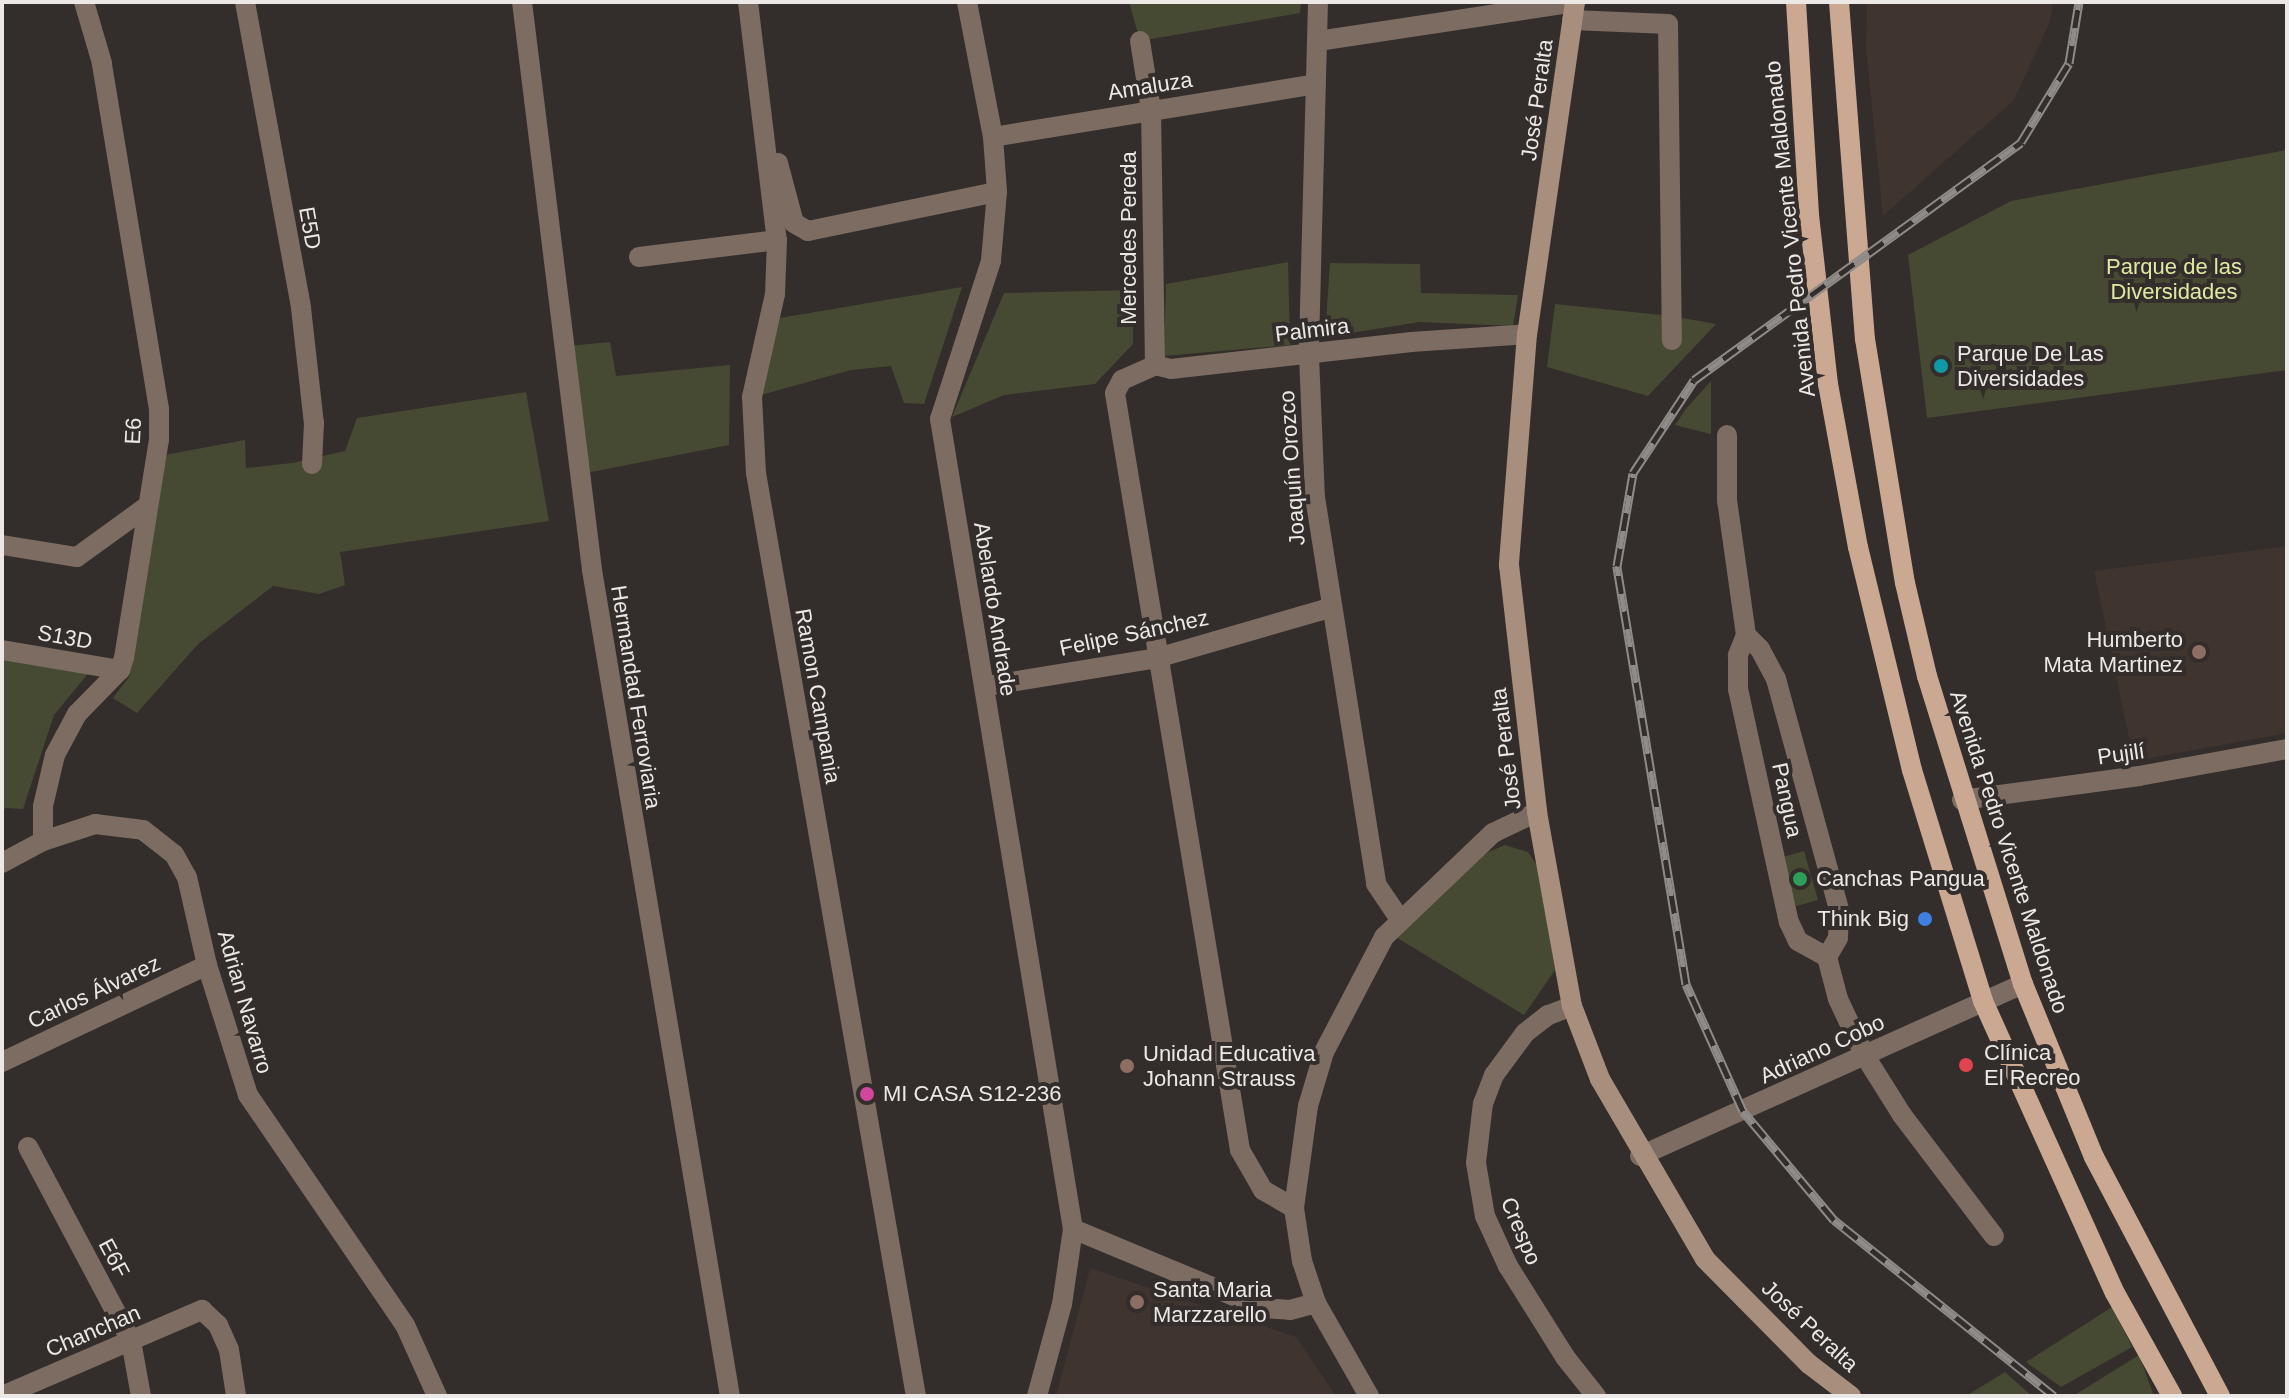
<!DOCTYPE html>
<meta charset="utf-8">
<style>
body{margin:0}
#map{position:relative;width:2289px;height:1398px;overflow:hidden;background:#332d2b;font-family:Helvetica,sans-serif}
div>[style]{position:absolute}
.built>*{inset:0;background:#40342e}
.green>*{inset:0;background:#474a32;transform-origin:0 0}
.minor>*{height:20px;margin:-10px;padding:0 10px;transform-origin:10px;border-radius:10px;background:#7c6c61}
.tertiary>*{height:20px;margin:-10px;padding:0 10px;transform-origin:10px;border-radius:10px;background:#7c6c61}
.secondary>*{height:20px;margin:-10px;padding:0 10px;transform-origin:10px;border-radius:10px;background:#a88e7c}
.primary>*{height:20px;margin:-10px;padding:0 10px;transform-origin:10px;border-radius:10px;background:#caa891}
.rail>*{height:9px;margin-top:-4.5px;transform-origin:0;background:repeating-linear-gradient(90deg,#332d2b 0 18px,#8f8b89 0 36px);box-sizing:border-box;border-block:2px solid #8f8b89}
.dots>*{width:22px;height:22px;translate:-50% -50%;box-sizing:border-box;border:4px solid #332d2b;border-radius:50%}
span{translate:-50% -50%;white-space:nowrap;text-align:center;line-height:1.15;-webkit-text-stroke:8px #332d2b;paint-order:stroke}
.street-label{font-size:22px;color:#ebe8e6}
.park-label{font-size:22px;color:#e0e9a3}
.poi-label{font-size:22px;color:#ebe8e6}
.left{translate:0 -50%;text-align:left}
.right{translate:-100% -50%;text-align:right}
.frame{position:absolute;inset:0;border:4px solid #ebe8e6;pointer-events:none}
</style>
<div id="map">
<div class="built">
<i style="clip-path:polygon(1867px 2px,2053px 2px,2050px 22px,2014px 100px,1883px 216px,1866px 49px)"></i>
<i style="clip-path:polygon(2287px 546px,2287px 733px,2134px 761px,2094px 571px)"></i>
<i style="clip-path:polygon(1090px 1268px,1296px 1337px,1336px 1396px,1056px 1396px)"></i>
</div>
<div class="green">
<i style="clip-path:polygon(1129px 2px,1301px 2px,1300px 13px,1140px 41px)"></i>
<i style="clip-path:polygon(2287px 150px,2287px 370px,1927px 418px,1908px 255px,2011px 201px)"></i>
<i style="clip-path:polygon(1288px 262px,1290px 345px,1164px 356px,1166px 284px)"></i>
<i style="clip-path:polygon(1330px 263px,1420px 264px,1421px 293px,1518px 295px,1513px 326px,1420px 322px,1325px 337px)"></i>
<i style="clip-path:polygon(962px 287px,924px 404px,904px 403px,891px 366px,851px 370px,761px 395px,780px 318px)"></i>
<i style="clip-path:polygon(1133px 290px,1133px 344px,1095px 384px,1004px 395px,952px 417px,1004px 293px)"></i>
<i style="clip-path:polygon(1555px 304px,1671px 316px,1716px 324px,1648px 396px,1547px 367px)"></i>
<i style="clip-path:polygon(610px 342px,616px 376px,730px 365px,729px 445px,586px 473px,568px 346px)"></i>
<i style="clip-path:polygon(1711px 381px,1711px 434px,1675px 425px,1685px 410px)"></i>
<i style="clip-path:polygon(526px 392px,549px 521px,340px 552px,345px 585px,319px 594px,273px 586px,198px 644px,137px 713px,113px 698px,129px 677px,133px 659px,165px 455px,245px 440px,246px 468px,292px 463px,345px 451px,357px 418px)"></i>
<i style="clip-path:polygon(2px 656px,91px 670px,54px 715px,23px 809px,5px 808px,2px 818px)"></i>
<i style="clip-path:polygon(1505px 845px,1528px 852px,1539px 868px,1555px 970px,1524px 1015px,1394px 936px,1484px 854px)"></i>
<i style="left:1804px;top:851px;width:51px;height:23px;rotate:74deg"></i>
<i style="clip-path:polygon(2112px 1307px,2132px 1347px,2061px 1387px,2026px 1362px)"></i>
<i style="clip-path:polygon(2139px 1355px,2154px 1396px,2073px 1396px)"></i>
<i style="clip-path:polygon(2005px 1372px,2032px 1396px,1966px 1396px)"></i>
</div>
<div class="minor">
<i style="left:245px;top:2px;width:311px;rotate:79.6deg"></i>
<i style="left:301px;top:308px;width:116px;rotate:83.6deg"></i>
<i style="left:314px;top:423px;width:41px;rotate:92.8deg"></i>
<i style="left:522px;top:2px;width:572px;rotate:82.97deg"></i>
<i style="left:592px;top:570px;width:837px;rotate:80.52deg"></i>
<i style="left:748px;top:2px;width:240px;rotate:83.1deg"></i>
<i style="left:777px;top:240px;width:54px;rotate:92.1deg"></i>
<i style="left:775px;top:294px;width:106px;rotate:102.6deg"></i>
<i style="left:752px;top:397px;width:76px;rotate:87deg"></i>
<i style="left:756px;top:473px;width:937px;rotate:80.17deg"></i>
<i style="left:1318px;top:2px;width:354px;rotate:91.5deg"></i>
<i style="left:1309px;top:356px;width:141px;rotate:87.6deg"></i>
<i style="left:1315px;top:497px;width:392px;rotate:81deg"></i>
<i style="left:1376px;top:884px;width:41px;rotate:55.9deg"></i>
<i style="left:1572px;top:20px;width:96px;rotate:2.4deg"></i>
<i style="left:1668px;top:24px;width:316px;rotate:89.3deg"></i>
<i style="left:1140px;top:41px;width:70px;rotate:80.9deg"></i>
<i style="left:1151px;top:110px;width:255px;rotate:89.1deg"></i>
<i style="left:1318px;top:41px;width:260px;rotate:-8.6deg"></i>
<i style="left:993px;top:137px;width:327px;rotate:-9.3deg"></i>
<i style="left:778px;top:163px;width:62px;rotate:75.1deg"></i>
<i style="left:794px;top:223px;width:16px;rotate:30deg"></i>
<i style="left:808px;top:231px;width:193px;rotate:-11.7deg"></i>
<i style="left:639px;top:257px;width:139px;rotate:-7deg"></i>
<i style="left:1727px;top:435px;width:65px;rotate:90deg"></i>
<i style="left:1727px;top:500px;width:136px;rotate:82deg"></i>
<i style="left:1746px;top:635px;width:22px;rotate:112deg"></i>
<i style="left:1738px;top:655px;width:34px;rotate:90deg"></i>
<i style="left:1738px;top:689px;width:239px;rotate:77.7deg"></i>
<i style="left:1789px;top:922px;width:21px;rotate:65deg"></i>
<i style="left:1798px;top:941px;width:33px;rotate:29deg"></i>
<i style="left:2px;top:545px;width:76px;rotate:9.1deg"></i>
<i style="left:77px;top:557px;width:85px;rotate:-35.9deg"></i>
<i style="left:1746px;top:635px;width:20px;rotate:45deg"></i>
<i style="left:1760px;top:649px;width:34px;rotate:62deg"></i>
<i style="left:1776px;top:679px;width:239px;rotate:74.7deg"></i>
<i style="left:1839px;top:910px;width:28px;rotate:92deg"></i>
<i style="left:1838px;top:938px;width:22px;rotate:120deg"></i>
<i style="left:1827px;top:957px;width:43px;rotate:75.3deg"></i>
<i style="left:1838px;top:999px;width:63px;rotate:64.7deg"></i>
<i style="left:1865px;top:1056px;width:70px;rotate:57.9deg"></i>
<i style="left:1902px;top:1115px;width:152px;rotate:52.8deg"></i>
<i style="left:2px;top:650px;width:120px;rotate:9.6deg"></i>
<i style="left:993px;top:685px;width:166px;rotate:-9.3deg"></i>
<i style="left:1157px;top:658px;width:179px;rotate:-16.2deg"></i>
<i style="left:1572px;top:1006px;width:26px;rotate:159deg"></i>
<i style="left:1548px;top:1015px;width:29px;rotate:142deg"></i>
<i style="left:1525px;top:1033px;width:52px;rotate:126.4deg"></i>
<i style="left:1494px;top:1075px;width:30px;rotate:111deg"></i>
<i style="left:1483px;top:1103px;width:60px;rotate:96.7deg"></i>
<i style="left:1476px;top:1163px;width:54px;rotate:80.4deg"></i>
<i style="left:1485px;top:1216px;width:55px;rotate:65.3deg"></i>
<i style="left:1508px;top:1266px;width:107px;rotate:57.9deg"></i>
<i style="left:1565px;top:1357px;width:50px;rotate:51.5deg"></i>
<i style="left:2px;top:1062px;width:227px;rotate:-25.3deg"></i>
<i style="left:28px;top:1147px;width:220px;rotate:62deg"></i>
<i style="left:131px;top:1341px;width:56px;rotate:79.7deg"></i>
<i style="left:1640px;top:1156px;width:420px;rotate:-24.2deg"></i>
<i style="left:1294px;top:1208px;width:36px;rotate:-150deg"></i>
<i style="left:1263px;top:1190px;width:46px;rotate:-119.9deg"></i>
<i style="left:1240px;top:1150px;width:767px;rotate:-99.38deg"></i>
<i style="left:1115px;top:393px;width:15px;rotate:-62deg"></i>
<i style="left:1122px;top:380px;width:36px;rotate:-24deg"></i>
<i style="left:1155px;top:365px;width:16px;rotate:14deg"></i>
<i style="left:1171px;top:369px;width:242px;rotate:-6.4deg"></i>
<i style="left:1411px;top:342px;width:116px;rotate:-3.9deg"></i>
<i style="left:1073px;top:1229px;width:206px;rotate:22.6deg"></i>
<i style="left:1263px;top:1308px;width:27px;rotate:4deg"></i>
<i style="left:1290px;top:1310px;width:27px;rotate:-15deg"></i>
<i style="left:2px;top:1396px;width:218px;rotate:-23.3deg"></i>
<i style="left:202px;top:1310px;width:22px;rotate:43deg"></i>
<i style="left:218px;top:1325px;width:27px;rotate:66deg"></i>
<i style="left:229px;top:1350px;width:47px;rotate:81.3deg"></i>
<i style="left:1369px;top:1396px;width:107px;rotate:-119.7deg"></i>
<i style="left:1316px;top:1303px;width:44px;rotate:-108.4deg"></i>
<i style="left:1302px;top:1261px;width:54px;rotate:-98.6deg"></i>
<i style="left:1294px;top:1208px;width:103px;rotate:-82.2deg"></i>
<i style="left:1308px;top:1106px;width:56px;rotate:-73.5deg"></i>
<i style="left:1324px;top:1052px;width:130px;rotate:-62.4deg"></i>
<i style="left:1384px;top:937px;width:151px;rotate:-43.7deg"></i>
<i style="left:1493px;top:833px;width:49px;rotate:-25.5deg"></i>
</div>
<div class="tertiary">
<i style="left:967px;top:2px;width:137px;rotate:79.1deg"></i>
<i style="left:993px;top:137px;width:55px;rotate:85.8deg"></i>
<i style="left:997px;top:192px;width:69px;rotate:95deg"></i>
<i style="left:991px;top:261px;width:166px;rotate:107.9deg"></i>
<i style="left:940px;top:419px;width:821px;rotate:80.68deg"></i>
<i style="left:1073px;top:1229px;width:76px;rotate:98.3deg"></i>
<i style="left:1062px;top:1304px;width:95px;rotate:105.2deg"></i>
<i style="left:1962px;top:800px;width:179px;rotate:-7.7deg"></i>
<i style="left:2139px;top:776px;width:150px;rotate:-10.3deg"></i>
<i style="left:43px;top:841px;width:35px;rotate:-90deg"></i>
<i style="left:43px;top:806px;width:52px;rotate:-76.8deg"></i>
<i style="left:55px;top:755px;width:47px;rotate:-61.8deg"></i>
<i style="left:77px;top:714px;width:62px;rotate:-45.7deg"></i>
<i style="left:120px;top:670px;width:13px;rotate:-72deg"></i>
<i style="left:124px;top:658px;width:221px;rotate:-80.9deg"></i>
<i style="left:159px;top:440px;width:31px;rotate:-90deg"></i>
<i style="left:159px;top:409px;width:351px;rotate:-99.4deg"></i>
<i style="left:102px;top:63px;width:64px;rotate:-106.4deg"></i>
<i style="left:2px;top:863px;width:47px;rotate:-28.2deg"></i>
<i style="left:43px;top:841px;width:55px;rotate:-18.1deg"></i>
<i style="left:95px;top:824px;width:48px;rotate:7.1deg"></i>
<i style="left:143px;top:830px;width:39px;rotate:38deg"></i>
<i style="left:174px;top:854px;width:26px;rotate:61deg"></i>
<i style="left:187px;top:877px;width:90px;rotate:77.2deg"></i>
<i style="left:207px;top:965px;width:136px;rotate:72.5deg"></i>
<i style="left:248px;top:1095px;width:278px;rotate:55.7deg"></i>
<i style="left:405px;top:1325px;width:78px;rotate:65.7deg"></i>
</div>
<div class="secondary">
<i style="left:1575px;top:2px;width:335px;rotate:98.2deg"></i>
<i style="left:1527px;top:334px;width:232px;rotate:94.5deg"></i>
<i style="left:1509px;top:565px;width:249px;rotate:83.5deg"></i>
<i style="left:1537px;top:812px;width:197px;rotate:79.8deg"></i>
<i style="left:1572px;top:1006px;width:78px;rotate:69deg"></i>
<i style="left:1600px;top:1079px;width:208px;rotate:59.7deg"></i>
<i style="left:1705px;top:1259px;width:148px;rotate:45.3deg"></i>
<i style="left:1809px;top:1364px;width:53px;rotate:37.3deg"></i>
</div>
<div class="primary">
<i style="left:1796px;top:2px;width:213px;rotate:86.5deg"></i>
<i style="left:1809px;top:215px;width:170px;rotate:83.6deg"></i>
<i style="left:1828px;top:384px;width:166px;rotate:79.6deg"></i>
<i style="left:1858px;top:547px;width:229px;rotate:76.4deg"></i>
<i style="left:1912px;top:770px;width:242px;rotate:72.9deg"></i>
<i style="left:1983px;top:1001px;width:320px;rotate:65.7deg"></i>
<i style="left:2115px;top:1293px;width:118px;rotate:61deg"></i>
<i style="left:1839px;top:2px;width:338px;rotate:85.6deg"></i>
<i style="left:1865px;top:339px;width:247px;rotate:80.7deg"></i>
<i style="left:1905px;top:583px;width:96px;rotate:76.7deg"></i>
<i style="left:1927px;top:676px;width:323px;rotate:72.7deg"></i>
<i style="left:2023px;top:984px;width:187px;rotate:67.7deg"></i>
<i style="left:2094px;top:1157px;width:270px;rotate:62.2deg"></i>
</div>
<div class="rail">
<i style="left:2054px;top:1396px;width:282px;rotate:-141.3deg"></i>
<i style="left:1834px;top:1220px;width:142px;rotate:-129.9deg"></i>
<i style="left:1743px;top:1111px;width:139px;rotate:-114.2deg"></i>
<i style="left:1686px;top:984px;width:424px;rotate:-99.4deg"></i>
<i style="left:1617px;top:566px;width:94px;rotate:-80.2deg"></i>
<i style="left:1633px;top:473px;width:111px;rotate:-56.7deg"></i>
<i style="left:1694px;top:380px;width:404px;rotate:-36deg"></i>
<i style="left:2021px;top:142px;width:92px;rotate:-58.7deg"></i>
<i style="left:2069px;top:63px;width:62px;rotate:-80.7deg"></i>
</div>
<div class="dots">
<i style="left:1941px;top:366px;background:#0f9aa8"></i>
<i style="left:2199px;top:652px;background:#8d6e63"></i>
<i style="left:1800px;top:879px;background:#2e9e5b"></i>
<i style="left:1925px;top:919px;background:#3f7fe0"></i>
<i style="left:1966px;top:1065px;background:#e0444e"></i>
<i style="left:1127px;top:1066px;background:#8d6e63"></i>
<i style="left:867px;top:1094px;background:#d1479c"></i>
<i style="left:1137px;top:1302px;background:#8d6e63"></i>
</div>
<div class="street-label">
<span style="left:1150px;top:86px;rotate:-9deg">Amaluza</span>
<span style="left:1537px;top:100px;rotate:-82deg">José Peralta</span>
<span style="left:310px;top:228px;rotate:80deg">E5D</span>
<span style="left:1790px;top:229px;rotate:-96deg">Avenida Pedro Vicente Maldonado</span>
<span style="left:1129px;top:238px;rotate:-90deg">Mercedes Pereda</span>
<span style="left:1312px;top:330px;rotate:-7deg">Palmira</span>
<span style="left:133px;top:431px;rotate:-87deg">E6</span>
<span style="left:1292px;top:468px;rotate:-94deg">Joaquín Orozco</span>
<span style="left:995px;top:609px;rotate:81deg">Abelardo Andrade</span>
<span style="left:1134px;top:633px;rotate:-12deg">Felipe Sánchez</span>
<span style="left:65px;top:637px;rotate:10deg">S13D</span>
<span style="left:818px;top:696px;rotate:80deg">Ramon Campania</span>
<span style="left:636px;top:697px;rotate:81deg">Hermandad Ferroviaria</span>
<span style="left:1506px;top:749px;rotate:-97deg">José Peralta</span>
<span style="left:2121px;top:754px;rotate:-8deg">Pujilí</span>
<span style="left:1787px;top:800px;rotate:78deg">Pangua</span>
<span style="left:2009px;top:852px;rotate:72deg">Avenida Pedro Vicente Maldonado</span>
<span style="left:94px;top:992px;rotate:-25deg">Carlos Álvarez</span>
<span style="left:245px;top:1002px;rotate:74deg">Adrian Navarro</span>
<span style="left:1822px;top:1049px;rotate:-25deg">Adriano Cobo</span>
<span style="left:1521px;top:1231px;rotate:67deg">Crespo</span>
<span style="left:114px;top:1258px;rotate:62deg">E6F</span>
<span style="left:1810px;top:1326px;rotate:43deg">José Peralta</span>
<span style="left:93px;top:1331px;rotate:-23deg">Chanchan</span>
</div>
<div class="park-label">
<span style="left:2174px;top:279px">Parque de las<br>Diversidades</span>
</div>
<div class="poi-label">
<span class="left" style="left:1957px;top:366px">Parque De Las<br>Diversidades</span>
<span class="right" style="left:2183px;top:652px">Humberto<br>Mata Martinez</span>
<span class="left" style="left:1816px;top:879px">Canchas Pangua</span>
<span class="right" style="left:1909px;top:919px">Think Big</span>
<span class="left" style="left:1984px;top:1065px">Clínica<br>El Recreo</span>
<span class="left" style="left:1143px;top:1066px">Unidad Educativa<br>Johann Strauss</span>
<span class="left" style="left:883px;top:1094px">MI CASA S12-236</span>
<span class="left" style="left:1153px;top:1302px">Santa Maria<br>Marzzarello</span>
</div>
<div class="frame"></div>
</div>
